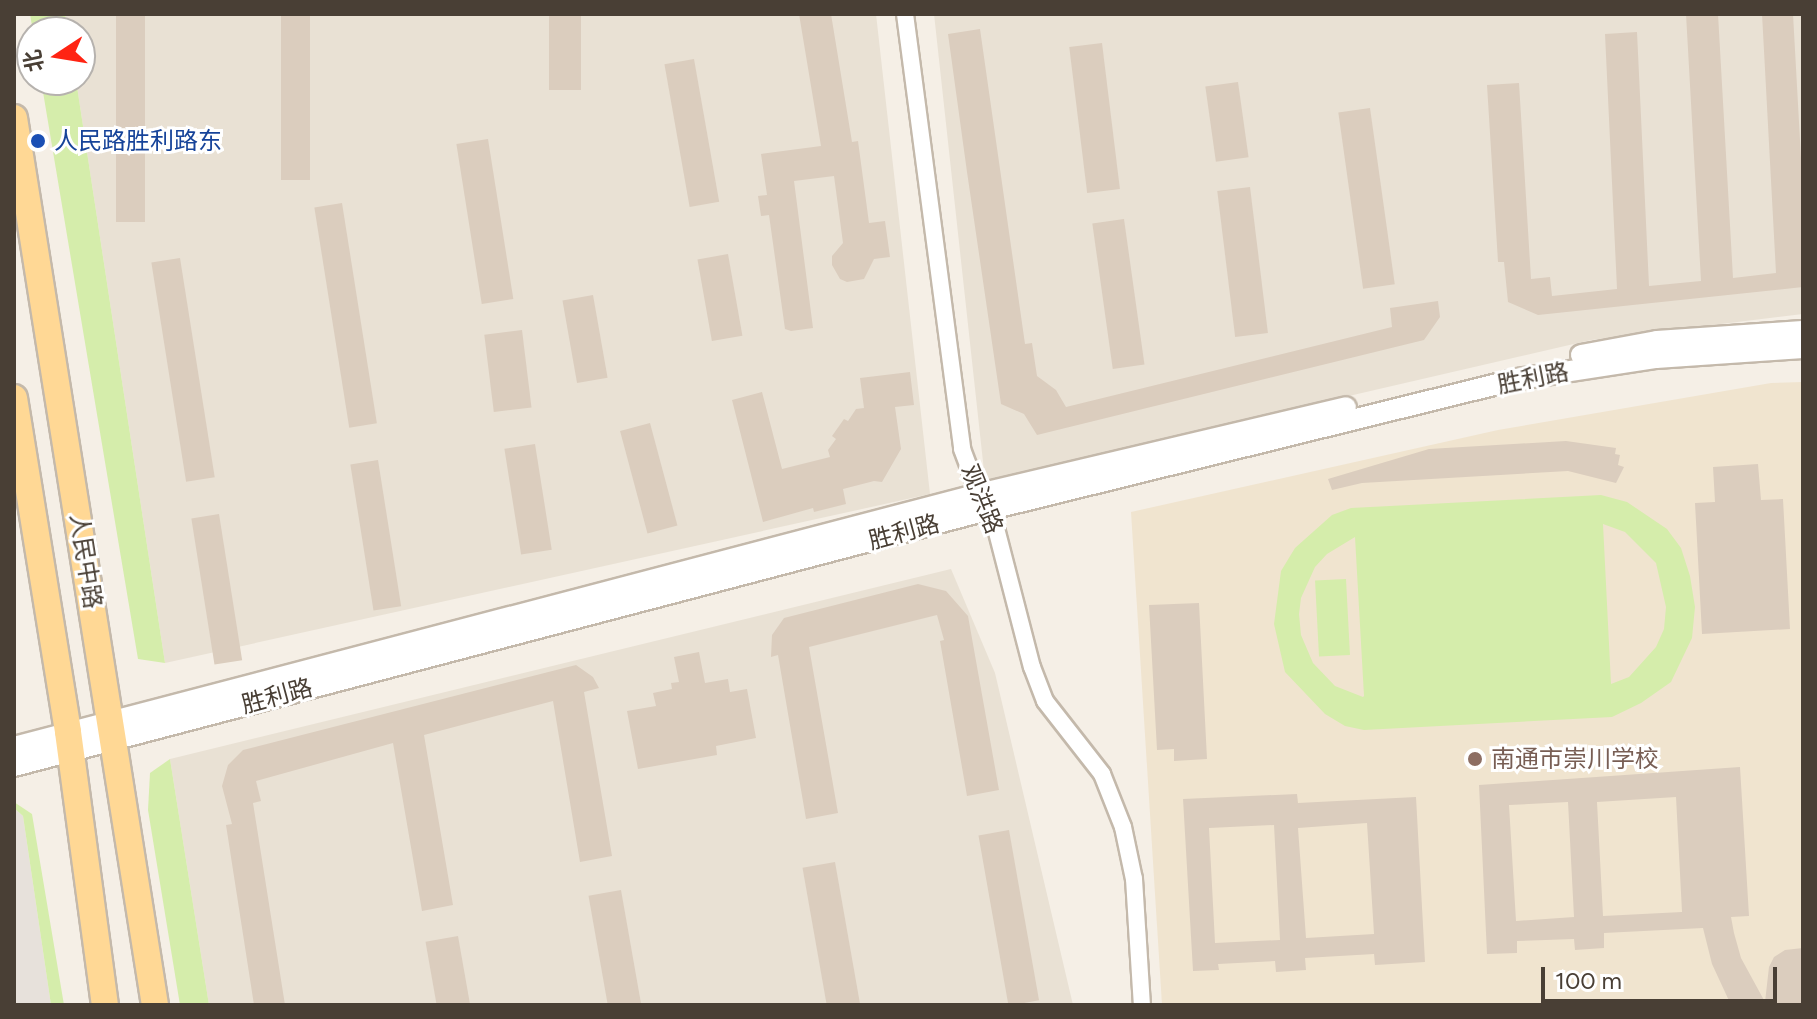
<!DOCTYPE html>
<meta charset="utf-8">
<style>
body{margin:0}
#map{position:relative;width:1817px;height:1019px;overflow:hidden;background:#f5efe6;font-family:Figtree,"Noto Sans SC",sans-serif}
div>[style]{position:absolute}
.residential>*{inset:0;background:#e9e1d4}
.industrial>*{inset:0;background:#e7e1db}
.education>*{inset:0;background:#f0e4cf}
.green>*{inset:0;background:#d5edab;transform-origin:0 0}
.building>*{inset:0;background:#dbcdbe;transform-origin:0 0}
.roads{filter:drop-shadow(2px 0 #c4b9ab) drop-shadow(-2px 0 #c4b9ab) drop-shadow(0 2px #c4b9ab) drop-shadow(0 -2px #c4b9ab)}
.minor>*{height:16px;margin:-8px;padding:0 8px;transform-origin:8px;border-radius:8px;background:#fff}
.tertiary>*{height:20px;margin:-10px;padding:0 10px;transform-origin:10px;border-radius:10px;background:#fff}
.primary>*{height:26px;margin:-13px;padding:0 13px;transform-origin:13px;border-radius:13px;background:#ffd895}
.dots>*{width:22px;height:22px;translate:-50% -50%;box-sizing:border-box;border:4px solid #fff;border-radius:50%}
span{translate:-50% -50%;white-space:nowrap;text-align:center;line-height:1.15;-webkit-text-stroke:6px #fff;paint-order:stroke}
.transit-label{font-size:24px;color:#164399}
.left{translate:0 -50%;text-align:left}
.street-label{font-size:24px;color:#493f35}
.education-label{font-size:24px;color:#785e54}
.frame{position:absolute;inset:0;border:16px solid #493f35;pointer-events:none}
.north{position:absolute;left:16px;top:16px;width:80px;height:80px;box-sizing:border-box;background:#fff;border:2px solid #b6b2ae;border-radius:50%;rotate:258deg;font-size:22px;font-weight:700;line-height:32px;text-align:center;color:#493f35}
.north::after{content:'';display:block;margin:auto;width:28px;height:36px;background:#ff2413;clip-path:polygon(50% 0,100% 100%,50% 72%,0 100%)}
.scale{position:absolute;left:1541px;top:967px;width:236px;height:36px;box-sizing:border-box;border:4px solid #493f35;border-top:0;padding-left:10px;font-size:24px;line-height:28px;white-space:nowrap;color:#493f35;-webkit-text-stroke:6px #fff;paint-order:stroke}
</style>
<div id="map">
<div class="residential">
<i style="clip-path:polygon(65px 14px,876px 14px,930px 494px,165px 663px,76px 80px,80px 80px,80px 32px,68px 32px)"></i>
<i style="clip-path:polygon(934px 14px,1803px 14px,1803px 314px,1591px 340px,985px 480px)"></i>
<i style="clip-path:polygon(951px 569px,995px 673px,1073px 1005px,209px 1005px,170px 759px)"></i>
</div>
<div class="industrial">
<i style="clip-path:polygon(14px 808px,23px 816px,51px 1005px,14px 1005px)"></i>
</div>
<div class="education">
<i style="clip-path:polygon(1803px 382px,1803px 1005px,1162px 1005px,1131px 512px,1498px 430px,1771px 383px)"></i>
</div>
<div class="green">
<i style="clip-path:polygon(30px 14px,65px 14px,68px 32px,33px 32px)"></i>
<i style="clip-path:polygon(41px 80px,76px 80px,165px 663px,138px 659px)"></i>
<i style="clip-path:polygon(evenodd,1601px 495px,1627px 502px,1667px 529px,1681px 548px,1690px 576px,1695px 607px,1692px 638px,1671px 682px,1641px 703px,1612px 717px,1364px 730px,1345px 726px,1325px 714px,1285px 672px,1274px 624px,1281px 571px,1295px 548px,1332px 515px,1351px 508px,1601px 495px,1603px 524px,1625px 532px,1656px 563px,1666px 607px,1664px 629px,1656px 647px,1629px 677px,1611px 684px,1603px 524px,1601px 495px,1355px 537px,1364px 696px,1363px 697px,1335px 686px,1313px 663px,1301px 635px,1299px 614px,1301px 598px,1315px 567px,1327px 554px,1355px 537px)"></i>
<i style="left:1346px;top:579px;width:76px;height:31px;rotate:87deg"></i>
<i style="clip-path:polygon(170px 759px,209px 1005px,180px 1005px,148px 810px,150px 773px)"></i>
<i style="clip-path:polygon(14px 802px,32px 814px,64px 1005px,51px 1005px,23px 816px,14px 808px)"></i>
</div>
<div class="building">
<i style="left:116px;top:14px;width:29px;height:208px"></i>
<i style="left:281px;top:14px;width:29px;height:166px"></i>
<i style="left:549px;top:14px;width:32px;height:76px"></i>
<i style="clip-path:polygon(799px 14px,831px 14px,852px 142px,858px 141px,869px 223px,885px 221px,890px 257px,874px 259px,864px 279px,847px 282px,840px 279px,832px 265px,832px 256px,843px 243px,834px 176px,794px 181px,813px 328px,791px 331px,785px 329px,769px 215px,761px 216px,758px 196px,767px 195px,761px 154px,821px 146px)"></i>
<i style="clip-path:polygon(1686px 14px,1718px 14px,1733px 278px,1776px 273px,1762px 14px,1793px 14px,1803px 194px,1803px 287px,1538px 315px,1508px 302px,1504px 262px,1498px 262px,1487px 85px,1519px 83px,1531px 279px,1550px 277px,1552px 296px,1617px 289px,1605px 34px,1637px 32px,1649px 286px,1701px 281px)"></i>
<i style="clip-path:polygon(980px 29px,1025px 344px,1032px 343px,1037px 376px,1056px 390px,1066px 407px,1392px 327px,1390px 308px,1438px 301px,1440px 317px,1424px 340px,1037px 435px,1024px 414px,1001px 404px,967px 172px,948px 34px)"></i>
<i style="left:1102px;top:43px;width:147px;height:33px;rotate:83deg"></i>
<i style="left:694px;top:59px;width:145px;height:30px;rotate:80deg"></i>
<i style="left:1238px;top:82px;width:76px;height:33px;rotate:82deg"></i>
<i style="left:1370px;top:108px;width:178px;height:32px;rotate:82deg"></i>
<i style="left:488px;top:139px;width:162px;height:32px;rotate:81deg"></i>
<i style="left:1250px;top:187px;width:147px;height:33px;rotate:83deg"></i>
<i style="left:342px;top:203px;width:223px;height:28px;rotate:81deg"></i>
<i style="left:1124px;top:219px;width:147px;height:32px;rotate:82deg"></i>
<i style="left:728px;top:254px;width:83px;height:31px;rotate:80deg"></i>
<i style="left:180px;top:258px;width:222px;height:29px;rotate:81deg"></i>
<i style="left:593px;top:295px;width:84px;height:31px;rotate:80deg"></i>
<i style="left:522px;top:330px;width:78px;height:38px;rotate:83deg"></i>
<i style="clip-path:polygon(910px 372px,914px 405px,895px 407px,901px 449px,882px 482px,874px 481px,843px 489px,846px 504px,814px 512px,813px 508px,763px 522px,732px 400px,762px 392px,782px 469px,830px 457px,828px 450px,836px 439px,832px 436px,844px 419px,848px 421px,856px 409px,864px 408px,860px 378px)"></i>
<i style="left:650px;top:423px;width:106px;height:31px;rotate:75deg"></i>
<i style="clip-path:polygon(1566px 441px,1616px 448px,1615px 454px,1620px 455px,1618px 465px,1624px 467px,1616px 483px,1568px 471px,1362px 483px,1332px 490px,1328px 479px,1429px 449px)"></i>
<i style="left:535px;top:444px;width:107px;height:31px;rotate:81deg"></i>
<i style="left:378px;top:460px;width:148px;height:28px;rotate:81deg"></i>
<i style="clip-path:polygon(1758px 464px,1761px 500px,1783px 499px,1790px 629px,1702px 634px,1695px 503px,1715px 502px,1713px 467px)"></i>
<i style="left:219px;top:514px;width:148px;height:28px;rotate:81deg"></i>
<i style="clip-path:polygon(918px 584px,946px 591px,968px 616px,999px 790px,967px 796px,940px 641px,944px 640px,937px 615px,809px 647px,838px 813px,806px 819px,778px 655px,771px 657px,772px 635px,784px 618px)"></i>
<i style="clip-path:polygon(1199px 603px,1207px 759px,1174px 761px,1174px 749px,1157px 750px,1149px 605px)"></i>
<i style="clip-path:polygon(699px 652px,705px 683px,728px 679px,730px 692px,747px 689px,756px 738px,716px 746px,717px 755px,638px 769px,627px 711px,656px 706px,653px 693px,672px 689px,671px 683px,679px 682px,674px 657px)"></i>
<i style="clip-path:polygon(576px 665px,593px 677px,599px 688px,584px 692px,612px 856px,580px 862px,553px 701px,424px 735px,453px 905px,422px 911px,393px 743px,256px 781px,261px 801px,253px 803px,285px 1005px,254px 1005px,226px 825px,232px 824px,222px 786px,228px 765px,243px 750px)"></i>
<i style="clip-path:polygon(evenodd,1740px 767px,1749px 916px,1731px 917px,1734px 933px,1741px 958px,1765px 1002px,1769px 967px,1774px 957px,1785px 950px,1803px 948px,1803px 1005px,1731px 1005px,1712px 964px,1703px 928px,1604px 933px,1604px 948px,1575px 950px,1574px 939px,1517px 941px,1517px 953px,1487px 954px,1479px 785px,1740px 767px,1676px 797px,1682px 912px,1603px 916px,1597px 802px,1676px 797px,1740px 767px,1568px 802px,1574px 917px,1516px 921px,1509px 805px,1568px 802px)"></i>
<i style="clip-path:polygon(evenodd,1297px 794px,1298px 803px,1416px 797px,1425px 962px,1375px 965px,1374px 954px,1305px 958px,1306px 970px,1276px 972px,1275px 961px,1218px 964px,1219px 970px,1193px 971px,1183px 799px,1297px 794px,1367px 823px,1374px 934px,1306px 938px,1298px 828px,1367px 823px,1297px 794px,1274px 825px,1280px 940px,1215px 943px,1209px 828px,1274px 825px)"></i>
<i style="left:1009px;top:830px;width:173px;height:31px;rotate:80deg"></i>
<i style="left:835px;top:862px;width:145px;height:33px;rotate:80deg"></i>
<i style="left:621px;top:890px;width:117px;height:33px;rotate:80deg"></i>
<i style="left:458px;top:936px;width:70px;height:33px;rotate:80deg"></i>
</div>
<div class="roads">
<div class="minor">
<i style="left:905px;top:14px;width:439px;rotate:82.5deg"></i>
<i style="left:962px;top:449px;width:48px;rotate:69.3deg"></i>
<i style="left:979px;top:494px;width:19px;rotate:51deg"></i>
<i style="left:991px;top:509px;width:163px;rotate:75.5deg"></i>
<i style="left:1032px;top:667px;width:36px;rotate:69deg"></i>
<i style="left:1045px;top:701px;width:93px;rotate:52deg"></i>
<i style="left:1102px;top:774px;width:57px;rotate:68.4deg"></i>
<i style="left:1123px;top:827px;width:53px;rotate:78.1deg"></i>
<i style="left:1134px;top:879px;width:126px;rotate:86.4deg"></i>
</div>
<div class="tertiary">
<i style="left:1581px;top:355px;width:77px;rotate:-10.4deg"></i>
<i style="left:1657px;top:341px;width:146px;rotate:-3.9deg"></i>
<i style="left:14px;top:747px;width:998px;rotate:-14.69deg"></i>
<i style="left:979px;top:494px;width:377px;rotate:-13.3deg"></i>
<i style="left:14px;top:766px;width:1010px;rotate:-14.74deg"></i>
<i style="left:991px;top:509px;width:543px;rotate:-13.86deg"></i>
<i style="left:1518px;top:379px;width:140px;rotate:-8.7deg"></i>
<i style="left:1656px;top:358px;width:147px;rotate:-3.9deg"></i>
</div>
<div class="primary">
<i style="left:14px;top:118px;width:898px;rotate:80.97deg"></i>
<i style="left:14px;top:398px;width:338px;rotate:80.8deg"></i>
<i style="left:68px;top:732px;width:275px;rotate:82.3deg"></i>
</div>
</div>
<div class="dots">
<i style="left:38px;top:141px;background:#1a4fb4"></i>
<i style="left:1475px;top:759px;background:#8d6e63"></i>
</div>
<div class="transit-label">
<span class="left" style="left:54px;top:141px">人民路胜利路东</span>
</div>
<div class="street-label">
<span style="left:1533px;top:378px;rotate:-11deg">胜利路</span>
<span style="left:982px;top:499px;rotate:68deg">观洪路</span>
<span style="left:904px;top:532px;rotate:-15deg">胜利路</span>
<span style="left:86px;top:561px;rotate:81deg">人民中路</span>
<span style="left:277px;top:696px;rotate:-15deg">胜利路</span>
</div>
<div class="education-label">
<span class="left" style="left:1491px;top:759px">南通市崇川学校</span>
</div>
<div class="frame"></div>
<div class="north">北</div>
<div class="scale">100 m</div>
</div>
